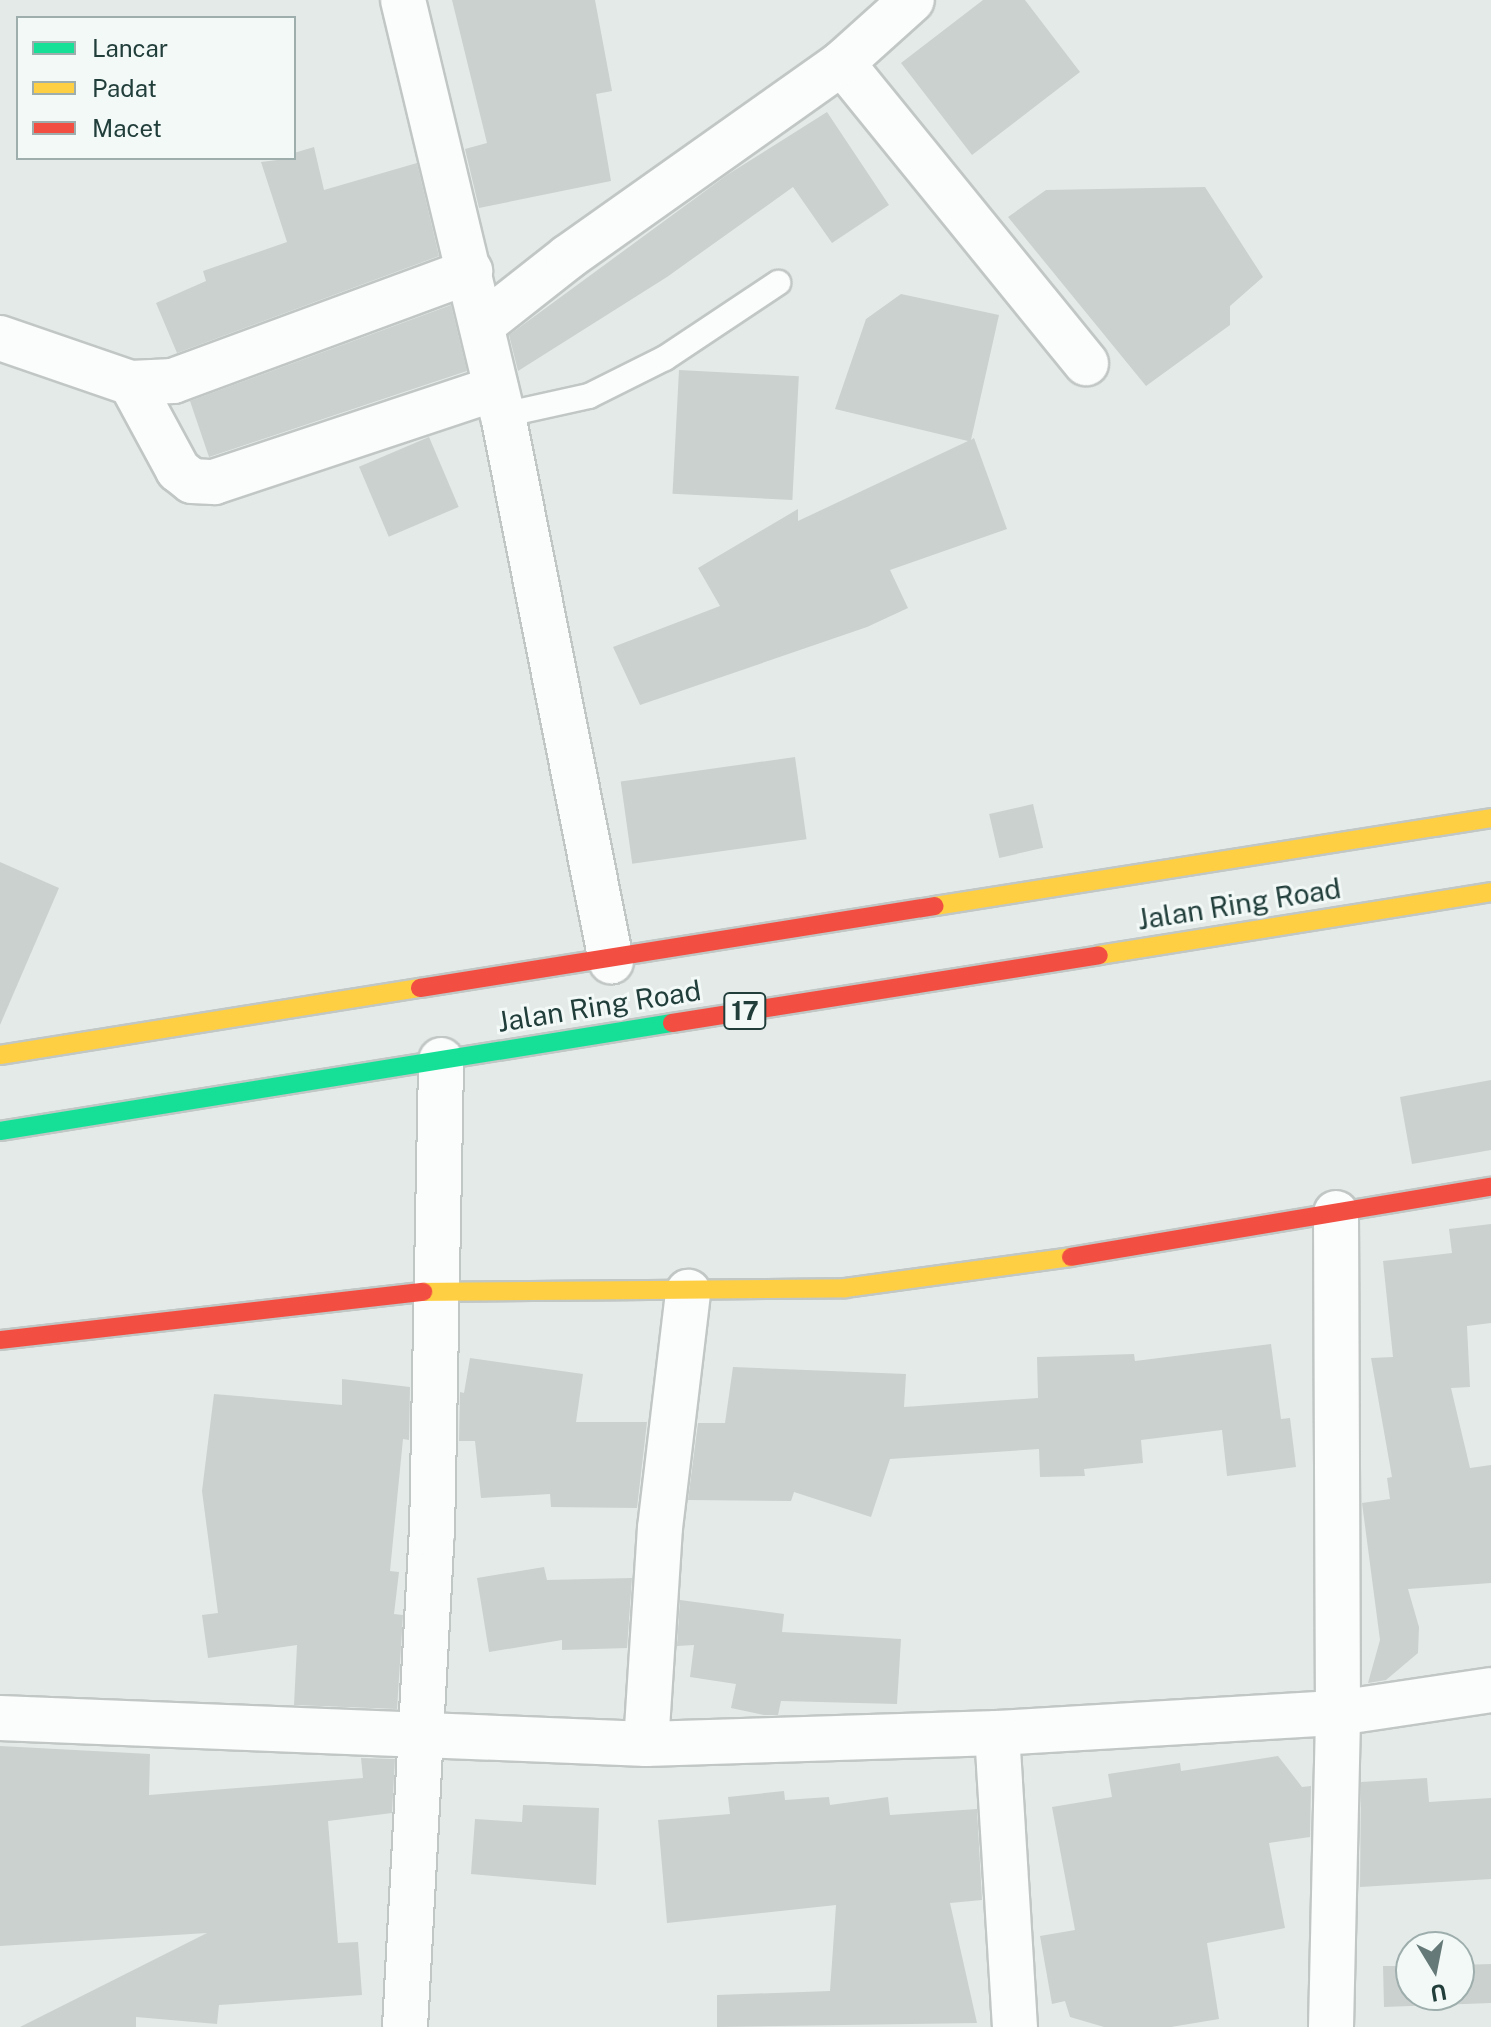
<!DOCTYPE html>
<style>
body{margin:0}
#map{position:relative;width:1491px;height:2027px;overflow:hidden;background:#e4eae8;font-family:"Public Sans",sans-serif}
div>[style]{position:absolute}
.building>*{inset:0;background:#cbd1cf;transform-origin:0 0}
.roads{filter:drop-shadow(2px 0 #c1c7c5) drop-shadow(-2px 0 #c1c7c5) drop-shadow(0 2px #c1c7c5) drop-shadow(0 -2px #c1c7c5)}
.lane>*{height:24px;margin:-12px;padding:0 12px;transform-origin:12px;border-radius:12px;background:#fbfcfc}
.street>*{height:44px;margin:-22px;padding:0 22px;transform-origin:22px;border-radius:22px;background:#fbfcfc}
.fast>*{height:18px;margin:-9px;padding:0 9px;transform-origin:9px;border-radius:9px;background:#16e098}
.slow>*{height:18px;margin:-9px;padding:0 9px;transform-origin:9px;border-radius:9px;background:#ffcf43}
.jam>*{height:18px;margin:-9px;padding:0 9px;transform-origin:9px;border-radius:9px;background:#f24e42}
span{translate:-50% -50%;white-space:nowrap;text-align:center;line-height:1.15;-webkit-text-stroke:6px #f2f9f7;paint-order:stroke}
.shield-label span{padding:2px 6px;background:#f2f9f7;border:2px solid;border-radius:6px;-webkit-text-stroke-width:0}
.shield-label{font-size:26px;color:#213e3b;font-weight:700}
.street-label{font-size:28px;color:#213e3b}
.legend{position:absolute;left:16px;top:16px;width:280px;height:144px;box-sizing:border-box;background:#f2f9f7;border:2px solid #9eaeac;margin:0;padding:10px 14px;list-style:none;font-size:24px;color:#213e3b}
.legend li{display:flex;align-items:center;gap:16px;height:40px}
.legend b{width:40px;border:2px solid #9eaeac}
.north{position:absolute;left:1395px;top:1931px;width:80px;height:80px;box-sizing:border-box;background:#f2f9f7;border:2px solid #9eaeac;border-radius:50%;rotate:170deg;font-size:22px;font-weight:700;line-height:32px;text-align:center;color:#213e3b}
.north::after{content:'';display:block;margin:auto;width:28px;height:36px;background:#657a78;clip-path:polygon(50% 0,100% 100%,50% 72%,0 100%)}
</style>
<div id="map">
<div class="building">
<i style="clip-path:polygon(452px 0,595px 0,612px 91px,596px 94px,611px 181px,479px 208px,465px 149px,487px 143px)"></i>
<i style="clip-path:polygon(983px 0,1025px 0,1080px 72px,972px 155px,901px 63px)"></i>
<i style="clip-path:polygon(827px 112px,889px 205px,832px 243px,793px 187px,667px 277px,518px 371px,509px 335px,727px 175px)"></i>
<i style="clip-path:polygon(314px 147px,324px 190px,417px 163px,439px 256px,177px 353px,156px 303px,206px 281px,203px 271px,287px 242px,261px 162px,294px 158px,294px 153px)"></i>
<i style="clip-path:polygon(1205px 187px,1263px 277px,1230px 306px,1230px 325px,1146px 386px,1008px 217px,1046px 190px)"></i>
<i style="clip-path:polygon(901px 294px,999px 315px,971px 440px,974px 438px,1007px 529px,890px 570px,908px 608px,867px 627px,640px 705px,613px 647px,720px 606px,698px 568px,798px 509px,798px 521px,968px 441px,835px 409px,866px 319px)"></i>
<i style="clip-path:polygon(451px 305px,467px 371px,209px 457px,190px 401px)"></i>
<i style="left:679px;top:370px;width:120px;height:124px;rotate:3deg"></i>
<i style="left:429px;top:437px;width:76px;height:76px;rotate:67deg"></i>
<i style="left:795px;top:757px;width:83px;height:176px;rotate:82deg"></i>
<i style="left:1033px;top:804px;width:45px;height:45px;rotate:77deg"></i>
<i style="clip-path:polygon(0 862px,59px 888px,0 1025px)"></i>
<i style="clip-path:polygon(1491px 1080px,1491px 1150px,1412px 1164px,1400px 1097px)"></i>
<i style="clip-path:polygon(1491px 1224px,1491px 1323px,1467px 1326px,1470px 1387px,1451px 1388px,1470px 1468px,1491px 1465px,1491px 1583px,1408px 1589px,1419px 1627px,1418px 1653px,1386px 1680px,1368px 1683px,1380px 1640px,1362px 1503px,1390px 1499px,1387px 1478px,1392px 1477px,1371px 1358px,1393px 1357px,1383px 1261px,1452px 1253px,1449px 1229px)"></i>
<i style="clip-path:polygon(1271px 1344px,1281px 1419px,1290px 1418px,1296px 1467px,1227px 1476px,1222px 1430px,1141px 1440px,1143px 1463px,1084px 1469px,1085px 1476px,1040px 1477px,1039px 1449px,890px 1459px,871px 1517px,794px 1492px,791px 1501px,688px 1500px,698px 1423px,725px 1423px,733px 1367px,906px 1374px,904px 1407px,1038px 1398px,1037px 1357px,1134px 1354px,1135px 1361px)"></i>
<i style="clip-path:polygon(470px 1358px,583px 1374px,576px 1422px,647px 1422px,637px 1508px,551px 1507px,550px 1494px,481px 1498px,475px 1441px,459px 1441px,460px 1392px,464px 1393px)"></i>
<i style="clip-path:polygon(342px 1379px,410px 1387px,409px 1440px,403px 1439px,390px 1571px,399px 1572px,394px 1614px,403px 1615px,397px 1709px,294px 1705px,297px 1645px,208px 1658px,202px 1615px,218px 1613px,202px 1491px,214px 1394px,342px 1405px)"></i>
<i style="clip-path:polygon(544px 1567px,547px 1580px,632px 1578px,627px 1648px,562px 1650px,562px 1640px,489px 1652px,477px 1578px)"></i>
<i style="clip-path:polygon(680px 1600px,784px 1614px,782px 1632px,901px 1639px,897px 1704px,781px 1701px,778px 1715px,764px 1715px,731px 1708px,736px 1684px,690px 1677px,694px 1645px,677px 1646px)"></i>
<i style="clip-path:polygon(0 1746px,150px 1754px,149px 1795px,363px 1778px,361px 1758px,395px 1759px,392px 1813px,328px 1821px,338px 1943px,358px 1942px,362px 1995px,219px 2005px,217px 2024px,136px 2017px,136px 2027px,20px 2027px,207px 1933px,0 1946px)"></i>
<i style="clip-path:polygon(1278px 1756px,1302px 1787px,1311px 1786px,1310px 1837px,1269px 1843px,1285px 1928px,1207px 1943px,1219px 2019px,1171px 2027px,1104px 2027px,1070px 2017px,1065px 2001px,1052px 2004px,1040px 1936px,1075px 1930px,1052px 1807px,1112px 1797px,1108px 1774px,1180px 1763px,1181px 1771px)"></i>
<i style="clip-path:polygon(1427px 1778px,1429px 1802px,1491px 1798px,1491px 1879px,1360px 1887px,1361px 1782px)"></i>
<i style="clip-path:polygon(784px 1791px,785px 1800px,829px 1797px,830px 1805px,888px 1797px,890px 1815px,977px 1809px,982px 1900px,950px 1903px,977px 2023px,717px 2027px,717px 1995px,830px 1991px,836px 1905px,667px 1923px,658px 1820px,730px 1814px,728px 1797px)"></i>
<i style="clip-path:polygon(523px 1805px,599px 1808px,596px 1885px,471px 1874px,475px 1819px,522px 1822px)"></i>
<i style="clip-path:polygon(1491px 1964px,1491px 2003px,1384px 2007px,1383px 1966px,1411px 1966px,1411px 1995px,1459px 1995px,1459px 1965px)"></i>
</div>
<div class="roads">
<div class="lane">
<i style="left:503px;top:415px;width:88px;rotate:-12.5deg"></i>
<i style="left:589px;top:396px;width:85px;rotate:-26.6deg"></i>
<i style="left:665px;top:358px;width:136px;rotate:-33.6deg"></i>
</div>
<div class="street">
<i style="left:403px;top:0;width:427px;rotate:76.5deg"></i>
<i style="left:503px;top:415px;width:557px;rotate:78.81deg"></i>
<i style="left:842px;top:63px;width:387px;rotate:50.9deg"></i>
<i style="left:483px;top:324px;width:108px;rotate:-38.2deg"></i>
<i style="left:568px;top:257px;width:336px;rotate:-35.3deg"></i>
<i style="left:842px;top:63px;width:94px;rotate:-42deg"></i>
<i style="left:0;top:338px;width:139px;rotate:19deg"></i>
<i style="left:131px;top:383px;width:42px;rotate:-2.7deg"></i>
<i style="left:173px;top:381px;width:317px;rotate:-20.3deg"></i>
<i style="left:131px;top:383px;width:99px;rotate:61.6deg"></i>
<i style="left:178px;top:470px;width:18px;rotate:38deg"></i>
<i style="left:192px;top:481px;width:22px;rotate:3deg"></i>
<i style="left:214px;top:482px;width:297px;rotate:-18.4deg"></i>
<i style="left:0;top:1718px;width:647px;rotate:2.3deg"></i>
<i style="left:646px;top:1744px;width:351px;rotate:-1.8deg"></i>
<i style="left:997px;top:1733px;width:342px;rotate:-3.4deg"></i>
<i style="left:1338px;top:1713px;width:155px;rotate:-8.5deg"></i>
<i style="left:997px;top:1733px;width:295px;rotate:86.5deg"></i>
<i style="left:646px;top:1744px;width:216px;rotate:-86.3deg"></i>
<i style="left:660px;top:1528px;width:238px;rotate:-83.2deg"></i>
<i style="left:405px;top:2027px;width:494px;rotate:-86.9deg"></i>
<i style="left:432px;top:1534px;width:474px;rotate:-88.9deg"></i>
<i style="left:1331px;top:2027px;width:314px;rotate:-88.7deg"></i>
<i style="left:1338px;top:1713px;width:500px;rotate:-90.23deg"></i>
</div>
<div class="fast">
<i style="left:0;top:1131px;width:681px;rotate:-9.13deg"></i>
</div>
<div class="slow">
<i style="left:935px;top:906px;width:563px;rotate:-8.99deg"></i>
<i style="left:1099px;top:955px;width:397px;rotate:-9.1deg"></i>
<i style="left:0;top:1055px;width:425px;rotate:-9.1deg"></i>
<i style="left:423px;top:1292px;width:422px;rotate:-0.5deg"></i>
<i style="left:845px;top:1288px;width:228px;rotate:-7.8deg"></i>
</div>
<div class="jam">
<i style="left:420px;top:988px;width:521px;rotate:-9.05deg"></i>
<i style="left:672px;top:1023px;width:432px;rotate:-9deg"></i>
<i style="left:1071px;top:1257px;width:426px;rotate:-9.5deg"></i>
<i style="left:0;top:1340px;width:426px;rotate:-6.5deg"></i>
</div>
</div>
<div class="shield-label">
<span style="left:745px;top:1011px">17</span>
</div>
<div class="street-label">
<span style="left:1239px;top:904px;rotate:-9deg">Jalan Ring Road</span>
<span style="left:599px;top:1006px;rotate:-9deg">Jalan Ring Road</span>
</div>
<ul class="legend">
<li><b style="height:10px;background:#16e098"></b>Lancar</li>
<li><b style="height:10px;background:#ffcf43"></b>Padat</li>
<li><b style="height:10px;background:#f24e42"></b>Macet</li>
</ul>
<div class="north">U</div>
</div>
